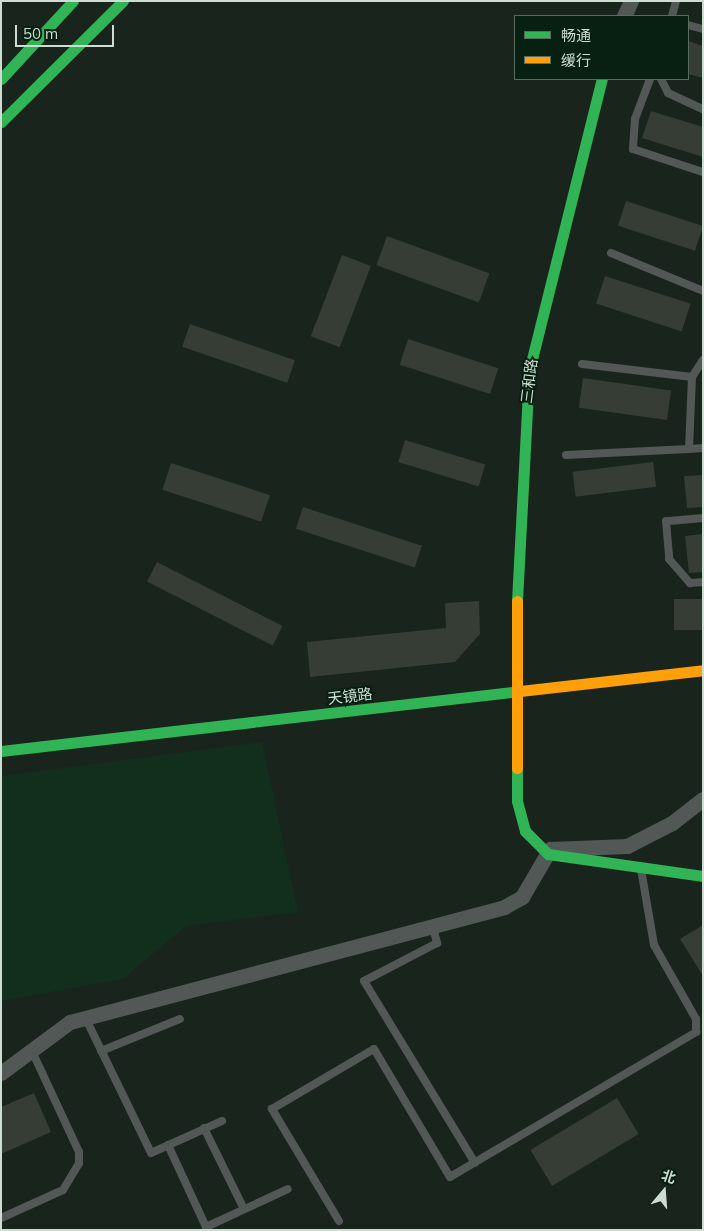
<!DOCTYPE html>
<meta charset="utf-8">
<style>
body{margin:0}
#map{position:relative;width:704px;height:1231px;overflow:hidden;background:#18241c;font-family:Mulish,"Noto Sans SC",sans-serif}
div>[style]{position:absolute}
.built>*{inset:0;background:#122f1d}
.building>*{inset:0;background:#353d34;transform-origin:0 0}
.lane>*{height:8px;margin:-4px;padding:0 4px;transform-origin:4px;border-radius:4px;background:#525856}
.street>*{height:15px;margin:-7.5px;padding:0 7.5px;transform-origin:7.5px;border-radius:7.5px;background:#525856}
.fast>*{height:11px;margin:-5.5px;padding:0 5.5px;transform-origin:5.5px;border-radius:5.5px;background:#30b455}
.slow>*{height:11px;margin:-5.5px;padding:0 5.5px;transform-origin:5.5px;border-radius:5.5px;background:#ff9f0a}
span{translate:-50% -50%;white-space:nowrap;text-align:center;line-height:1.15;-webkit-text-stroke:4px #082011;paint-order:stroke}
.street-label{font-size:15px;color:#ceddd2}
.frame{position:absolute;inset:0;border:2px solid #ceddd2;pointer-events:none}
.legend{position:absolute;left:514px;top:15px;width:175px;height:65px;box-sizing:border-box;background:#082011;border:1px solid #576c5e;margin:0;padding:6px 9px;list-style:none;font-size:15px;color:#ceddd2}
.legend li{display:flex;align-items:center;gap:10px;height:25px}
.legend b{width:25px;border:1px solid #576c5e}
.north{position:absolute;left:639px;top:1166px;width:50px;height:50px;-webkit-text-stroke:4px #082011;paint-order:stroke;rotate:18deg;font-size:14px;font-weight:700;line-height:20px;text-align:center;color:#ceddd2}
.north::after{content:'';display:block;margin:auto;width:18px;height:22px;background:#ceddd2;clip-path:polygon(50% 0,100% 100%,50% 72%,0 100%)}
.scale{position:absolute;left:15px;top:25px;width:99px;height:22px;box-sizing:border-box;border:2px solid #ceddd2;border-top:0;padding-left:6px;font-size:15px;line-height:18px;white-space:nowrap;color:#ceddd2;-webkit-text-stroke:4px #082011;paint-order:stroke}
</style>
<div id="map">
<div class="built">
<i style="clip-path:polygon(262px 742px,298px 912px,186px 926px,123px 979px,1px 1001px,1px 776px)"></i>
</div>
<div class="building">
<i style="clip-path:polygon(688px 41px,703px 46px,703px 78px,688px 74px)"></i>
<i style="clip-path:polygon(651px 111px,703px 127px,703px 157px,642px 138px)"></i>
<i style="left:626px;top:201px;width:81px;height:26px;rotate:18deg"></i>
<i style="left:387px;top:236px;width:109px;height:31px;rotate:20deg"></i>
<i style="left:342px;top:255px;width:31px;height:87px;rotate:21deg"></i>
<i style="left:605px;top:276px;width:90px;height:29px;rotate:18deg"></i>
<i style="left:190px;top:324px;width:111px;height:24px;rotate:19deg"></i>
<i style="left:408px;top:339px;width:95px;height:27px;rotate:18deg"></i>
<i style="left:583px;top:378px;width:89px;height:30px;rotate:8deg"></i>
<i style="left:405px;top:440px;width:84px;height:23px;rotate:17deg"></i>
<i style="left:653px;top:462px;width:25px;height:81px;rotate:83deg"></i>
<i style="left:171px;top:463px;width:104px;height:28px;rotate:18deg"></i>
<i style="clip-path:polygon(703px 475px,703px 507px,687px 508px,684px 476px)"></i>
<i style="left:303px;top:507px;width:125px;height:23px;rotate:18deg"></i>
<i style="clip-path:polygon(703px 534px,703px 572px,689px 573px,685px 536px)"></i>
<i style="left:157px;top:562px;width:141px;height:22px;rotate:27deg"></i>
<i style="left:703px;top:599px;width:31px;height:29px;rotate:90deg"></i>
<i style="clip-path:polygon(479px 601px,480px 634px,455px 662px,310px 677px,307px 642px,446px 628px,445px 603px)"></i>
<i style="clip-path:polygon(703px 925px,703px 976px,680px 939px)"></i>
<i style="clip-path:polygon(34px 1093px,51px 1132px,1px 1154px,1px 1107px)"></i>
<i style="left:617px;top:1098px;width:42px;height:101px;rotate:59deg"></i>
</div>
<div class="lane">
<i style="left:672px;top:16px;width:16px;rotate:-75deg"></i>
<i style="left:688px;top:25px;width:16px;rotate:15deg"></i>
<i style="left:650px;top:79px;width:43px;rotate:110.6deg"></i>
<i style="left:635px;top:119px;width:30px;rotate:94deg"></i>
<i style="left:633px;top:149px;width:74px;rotate:18.2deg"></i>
<i style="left:661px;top:79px;width:16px;rotate:63deg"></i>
<i style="left:668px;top:93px;width:38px;rotate:25deg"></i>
<i style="left:611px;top:253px;width:100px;rotate:22.4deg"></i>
<i style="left:703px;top:360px;width:20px;rotate:123deg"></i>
<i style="left:692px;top:377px;width:72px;rotate:92.4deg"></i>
<i style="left:689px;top:449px;width:14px;rotate:-4deg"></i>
<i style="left:582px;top:364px;width:111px;rotate:6.7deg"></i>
<i style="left:566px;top:455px;width:123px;rotate:-2.8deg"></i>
<i style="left:703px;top:518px;width:37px;rotate:175deg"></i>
<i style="left:666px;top:521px;width:38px;rotate:85deg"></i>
<i style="left:669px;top:559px;width:32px;rotate:49deg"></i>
<i style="left:690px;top:583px;width:13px;rotate:-4deg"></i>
<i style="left:432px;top:925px;width:19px;rotate:74deg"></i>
<i style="left:437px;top:943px;width:82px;rotate:152.5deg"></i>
<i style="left:364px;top:981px;width:213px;rotate:58.6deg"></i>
<i style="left:85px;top:1017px;width:151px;rotate:64.1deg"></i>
<i style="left:151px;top:1153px;width:78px;rotate:-24.3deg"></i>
<i style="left:101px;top:1051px;width:85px;rotate:-22.1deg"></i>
<i style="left:204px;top:1128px;width:90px;rotate:63.7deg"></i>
<i style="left:168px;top:1145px;width:90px;rotate:65.1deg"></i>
<i style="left:206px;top:1227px;width:90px;rotate:-24.9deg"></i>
<i style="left:1px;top:1218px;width:68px;rotate:-24.3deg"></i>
<i style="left:63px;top:1190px;width:31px;rotate:-59deg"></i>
<i style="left:79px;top:1163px;width:11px;rotate:-90deg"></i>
<i style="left:79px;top:1152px;width:114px;rotate:-115deg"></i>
<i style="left:339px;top:1221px;width:131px;rotate:-120.9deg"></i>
<i style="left:272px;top:1109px;width:118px;rotate:-30.5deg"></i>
<i style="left:374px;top:1049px;width:149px;rotate:59.3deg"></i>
<i style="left:450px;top:1177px;width:286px;rotate:-30.5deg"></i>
<i style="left:696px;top:1032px;width:13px;rotate:-90deg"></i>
<i style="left:696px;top:1019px;width:85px;rotate:-119.6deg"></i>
<i style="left:654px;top:945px;width:77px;rotate:-99.7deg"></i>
</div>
<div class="street">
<i style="left:624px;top:16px;width:17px;rotate:-65deg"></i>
<i style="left:1px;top:1073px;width:86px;rotate:-36.5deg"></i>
<i style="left:70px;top:1022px;width:449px;rotate:-14.8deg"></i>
<i style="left:504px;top:907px;width:21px;rotate:-29deg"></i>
<i style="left:522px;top:897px;width:56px;rotate:-59.7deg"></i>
<i style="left:550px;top:849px;width:77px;rotate:-2.2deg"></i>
<i style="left:627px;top:846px;width:51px;rotate:-27.1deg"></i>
<i style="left:672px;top:823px;width:39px;rotate:-38deg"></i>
</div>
<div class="fast">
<i style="left:1px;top:79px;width:106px;rotate:-47.3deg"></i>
<i style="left:1px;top:122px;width:172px;rotate:-44.8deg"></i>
<i style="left:517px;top:601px;width:230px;rotate:-87deg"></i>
<i style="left:529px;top:371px;width:301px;rotate:-76deg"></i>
<i style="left:1px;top:751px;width:522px;rotate:-6.59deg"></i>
<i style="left:517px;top:768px;width:33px;rotate:90deg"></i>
<i style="left:517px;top:801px;width:31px;rotate:75deg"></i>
<i style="left:525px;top:831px;width:33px;rotate:45deg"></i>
<i style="left:548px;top:854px;width:157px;rotate:8.1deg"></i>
</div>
<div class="slow">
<i style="left:517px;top:601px;width:167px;rotate:90deg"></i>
<i style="left:520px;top:691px;width:184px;rotate:-6.5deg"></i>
</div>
<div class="street-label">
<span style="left:529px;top:381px;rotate:-83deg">三和路</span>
<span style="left:350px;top:696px;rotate:-7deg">天镜路</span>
</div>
<div class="frame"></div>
<ul class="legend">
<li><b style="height:6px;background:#30b455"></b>畅通</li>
<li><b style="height:6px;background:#ff9f0a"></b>缓行</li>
</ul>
<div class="north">北</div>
<div class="scale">50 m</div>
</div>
